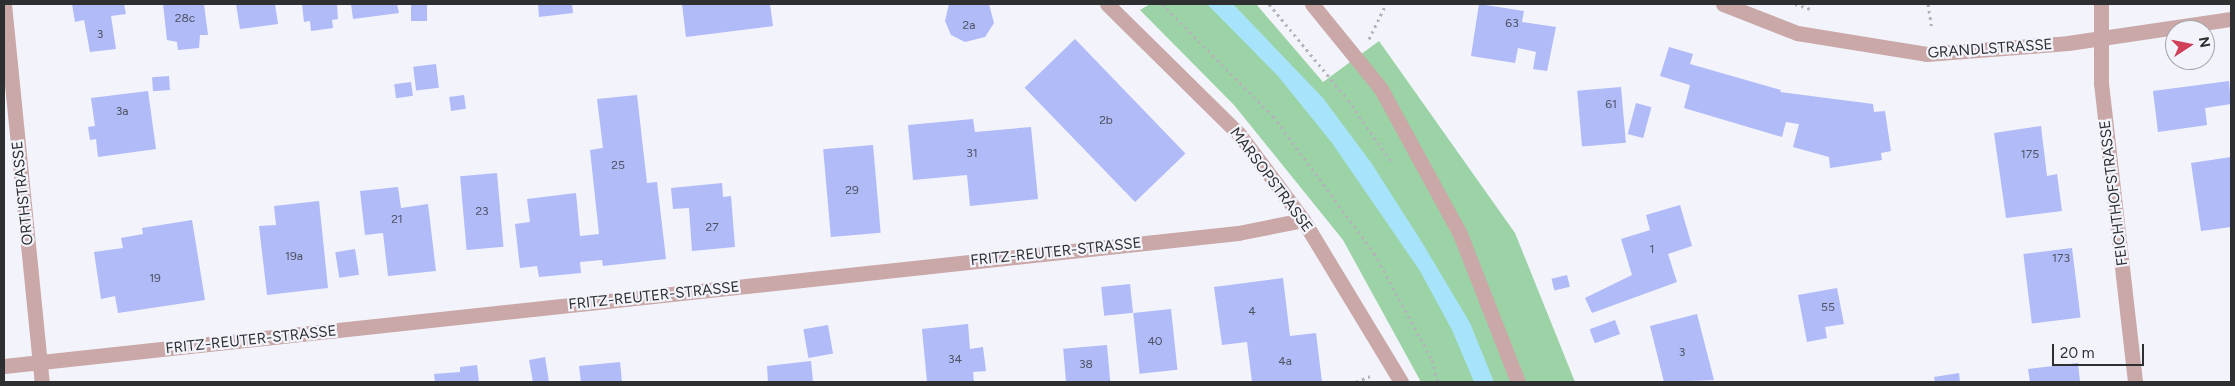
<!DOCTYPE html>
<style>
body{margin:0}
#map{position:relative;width:2235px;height:386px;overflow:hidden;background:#f2f3fb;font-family:Figtree,sans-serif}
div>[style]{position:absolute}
.green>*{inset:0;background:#9bd3a6}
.water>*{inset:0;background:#a7e3fb}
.building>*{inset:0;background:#b0bbf7;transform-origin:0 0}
.path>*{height:3px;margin-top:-1.5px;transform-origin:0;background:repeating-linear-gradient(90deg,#b3b4ba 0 2.5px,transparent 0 6.5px)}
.lane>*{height:15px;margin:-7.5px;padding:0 7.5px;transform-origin:7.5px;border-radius:7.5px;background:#c9a8a7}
.street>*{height:15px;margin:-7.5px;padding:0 7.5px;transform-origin:7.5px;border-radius:7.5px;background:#c9a8a7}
span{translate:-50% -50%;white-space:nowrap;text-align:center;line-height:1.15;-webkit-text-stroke:4.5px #f2f3fb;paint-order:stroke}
.number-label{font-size:12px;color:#4e5262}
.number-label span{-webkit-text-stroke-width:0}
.street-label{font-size:15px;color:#2e2f31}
.frame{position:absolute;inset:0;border:5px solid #2e2f31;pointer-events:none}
.north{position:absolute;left:2165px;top:20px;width:50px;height:50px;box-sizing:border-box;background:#f2f3fb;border:1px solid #a4a5aa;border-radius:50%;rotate:79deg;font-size:14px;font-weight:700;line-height:20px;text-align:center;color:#2e2f31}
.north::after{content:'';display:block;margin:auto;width:18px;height:22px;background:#d04058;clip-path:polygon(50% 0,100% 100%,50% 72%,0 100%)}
.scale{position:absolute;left:2052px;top:344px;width:92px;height:22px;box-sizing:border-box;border:2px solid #2e2f31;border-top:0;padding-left:6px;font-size:15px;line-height:18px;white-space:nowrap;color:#2e2f31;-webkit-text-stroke:4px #f2f3fb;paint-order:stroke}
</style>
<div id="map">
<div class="green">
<i style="clip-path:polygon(1150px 4px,1256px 4px,1323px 82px,1379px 41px,1515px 233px,1575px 382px,1421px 382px,1343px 240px,1234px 105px,1140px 10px)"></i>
</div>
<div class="water">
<i style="clip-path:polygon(1207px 4px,1233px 4px,1323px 98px,1372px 164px,1423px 244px,1470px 323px,1494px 382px,1474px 382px,1452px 330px,1420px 271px,1332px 143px,1278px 76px)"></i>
</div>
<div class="building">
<i style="clip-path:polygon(72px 4px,124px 4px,126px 14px,111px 16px,116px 49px,90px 52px,84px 20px,75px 22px)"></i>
<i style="clip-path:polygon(163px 4px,204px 4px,208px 35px,200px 35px,199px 48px,178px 50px,177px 42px,167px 40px)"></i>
<i style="clip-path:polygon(236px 4px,275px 4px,278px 24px,240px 29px)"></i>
<i style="clip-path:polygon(302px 4px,337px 4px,338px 19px,332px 20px,333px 28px,311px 31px,310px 21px,304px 22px)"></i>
<i style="clip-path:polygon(351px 4px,397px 4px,399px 13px,353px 19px)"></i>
<i style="left:411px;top:4px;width:16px;height:17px"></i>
<i style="clip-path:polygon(538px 4px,572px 4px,573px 13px,539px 17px)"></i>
<i style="clip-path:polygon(682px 4px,770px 4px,773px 26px,686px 37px)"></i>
<i style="clip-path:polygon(949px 4px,989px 4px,994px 23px,985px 37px,965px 42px,951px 35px,945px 21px)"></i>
<i style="clip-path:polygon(1479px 4px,1524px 11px,1522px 22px,1556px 27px,1547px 71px,1533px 69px,1536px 52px,1518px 48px,1515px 63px,1471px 56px)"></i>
<i style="left:1075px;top:39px;width:159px;height:70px;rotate:46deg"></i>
<i style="clip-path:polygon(1669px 47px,1693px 54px,1690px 64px,1781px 90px,1780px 92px,1873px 104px,1874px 112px,1885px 111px,1891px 151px,1881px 153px,1882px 160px,1830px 168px,1829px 157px,1793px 147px,1799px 124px,1786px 122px,1782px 137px,1684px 108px,1690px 85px,1660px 76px)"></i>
<i style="left:436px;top:64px;width:24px;height:23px;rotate:83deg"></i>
<i style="left:169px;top:76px;width:14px;height:17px;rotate:86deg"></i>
<i style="clip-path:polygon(2229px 81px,2231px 104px,2205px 108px,2207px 125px,2158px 132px,2153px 91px)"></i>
<i style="left:411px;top:82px;width:14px;height:17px;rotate:82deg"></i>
<i style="left:1621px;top:87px;width:56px;height:44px;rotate:85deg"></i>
<i style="clip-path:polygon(148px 91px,156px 149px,98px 157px,96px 139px,90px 140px,88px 127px,95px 126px,91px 98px)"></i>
<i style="left:464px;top:95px;width:14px;height:15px;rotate:82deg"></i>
<i style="clip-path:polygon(637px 95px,647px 183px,657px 182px,666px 259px,603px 266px,602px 260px,580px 262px,581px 273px,539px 277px,537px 266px,520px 268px,515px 224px,530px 222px,527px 199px,576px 193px,580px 236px,599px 234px,590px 150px,603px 148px,597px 99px)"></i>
<i style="left:1636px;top:103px;width:16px;height:32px;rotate:15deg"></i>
<i style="clip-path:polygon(973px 119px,975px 132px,1031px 127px,1038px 199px,970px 206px,967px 175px,913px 180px,908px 125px)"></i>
<i style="clip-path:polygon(2041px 126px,2047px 176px,2057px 174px,2062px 211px,2006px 218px,1994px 133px)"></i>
<i style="left:873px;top:145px;width:88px;height:50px;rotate:85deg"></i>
<i style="clip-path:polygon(2231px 157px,2231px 227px,2201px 231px,2191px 163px)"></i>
<i style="left:497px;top:173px;width:74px;height:37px;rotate:85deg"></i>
<i style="clip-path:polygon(722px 183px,723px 197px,731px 196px,735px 247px,692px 251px,689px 208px,673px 209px,671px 188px)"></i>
<i style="clip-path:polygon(398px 187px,401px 208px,428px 204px,436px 271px,388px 276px,383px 233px,365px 235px,360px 191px)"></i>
<i style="clip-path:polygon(319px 201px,328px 288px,267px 295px,259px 226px,276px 225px,274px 206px)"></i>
<i style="clip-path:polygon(1680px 205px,1692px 246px,1668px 254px,1677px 282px,1592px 313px,1585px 298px,1632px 275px,1621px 239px,1650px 230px,1646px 215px)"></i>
<i style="clip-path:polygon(192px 220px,205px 300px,118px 313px,115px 296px,101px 299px,94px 252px,123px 248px,121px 238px,143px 234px,142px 228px)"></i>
<i style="left:2072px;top:248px;width:70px;height:49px;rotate:83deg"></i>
<i style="left:355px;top:249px;width:26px;height:20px;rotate:81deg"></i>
<i style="left:1567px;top:275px;width:12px;height:16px;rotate:76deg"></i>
<i style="clip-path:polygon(1283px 278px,1290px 336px,1316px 333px,1322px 382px,1252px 382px,1247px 342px,1222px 345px,1214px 287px)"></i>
<i style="left:1130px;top:284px;width:29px;height:29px;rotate:84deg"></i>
<i style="clip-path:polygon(1837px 288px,1844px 324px,1825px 327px,1827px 338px,1807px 342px,1798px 295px)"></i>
<i style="left:1171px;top:309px;width:61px;height:38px;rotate:84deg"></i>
<i style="clip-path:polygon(1697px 314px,1714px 380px,1664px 382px,1650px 326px)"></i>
<i style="left:1615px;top:320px;width:15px;height:27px;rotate:70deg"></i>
<i style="clip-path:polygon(968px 324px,970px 349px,983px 347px,986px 371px,973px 372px,974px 382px,927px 382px,922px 329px)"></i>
<i style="left:828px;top:325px;width:29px;height:25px;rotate:80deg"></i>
<i style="left:1107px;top:345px;width:37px;height:44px;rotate:85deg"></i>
<i style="clip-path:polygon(545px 357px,549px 382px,533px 382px,529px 360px)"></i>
<i style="clip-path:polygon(811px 361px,813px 382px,768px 382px,767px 366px)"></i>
<i style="clip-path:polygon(620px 362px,622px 382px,581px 382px,579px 366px)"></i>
<i style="clip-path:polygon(2078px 363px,2080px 382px,2030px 382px,2028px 369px)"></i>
<i style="clip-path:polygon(477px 365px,479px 382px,435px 382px,434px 374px,460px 372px,460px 367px)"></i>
<i style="clip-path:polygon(1959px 373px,1960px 382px,1935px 382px,1934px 377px)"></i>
</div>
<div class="path">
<i style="left:1162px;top:4px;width:158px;rotate:45.3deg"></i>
<i style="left:1273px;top:116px;width:170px;rotate:53.6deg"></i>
<i style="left:1374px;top:253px;width:122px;rotate:61.5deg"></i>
<i style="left:1432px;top:360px;width:23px;rotate:75deg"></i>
<i style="left:1269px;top:4px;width:124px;rotate:50.5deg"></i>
<i style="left:1348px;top:100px;width:75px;rotate:54.8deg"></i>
<i style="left:1795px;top:4px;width:19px;rotate:18deg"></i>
<i style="left:1928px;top:4px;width:25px;rotate:81deg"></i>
<i style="left:1369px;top:39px;width:39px;rotate:-64deg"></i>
<i style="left:1356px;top:382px;width:15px;rotate:-23deg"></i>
</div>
<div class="lane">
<i style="left:1312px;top:4px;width:109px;rotate:50.9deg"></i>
<i style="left:1381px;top:89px;width:165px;rotate:61.4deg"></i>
<i style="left:1460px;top:234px;width:159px;rotate:68.6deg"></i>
</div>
<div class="street">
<i style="left:4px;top:4px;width:380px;rotate:84.3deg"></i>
<i style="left:1107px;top:4px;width:185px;rotate:44.6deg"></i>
<i style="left:1239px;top:134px;width:107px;rotate:53.3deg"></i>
<i style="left:1303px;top:220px;width:189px;rotate:58.8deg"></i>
<i style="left:1723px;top:4px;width:79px;rotate:21.4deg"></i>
<i style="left:1797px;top:33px;width:131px;rotate:9.2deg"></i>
<i style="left:1926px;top:54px;width:142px;rotate:-4.4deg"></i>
<i style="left:2068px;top:43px;width:165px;rotate:-8.4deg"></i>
<i style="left:2101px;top:4px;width:79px;rotate:90deg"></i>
<i style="left:2101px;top:83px;width:301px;rotate:83.5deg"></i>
<i style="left:4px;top:366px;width:1241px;rotate:-6.15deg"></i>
<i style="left:1238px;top:233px;width:66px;rotate:-11.3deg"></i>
</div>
<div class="number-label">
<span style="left:185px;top:19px">28c</span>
<span style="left:1512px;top:24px">63</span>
<span style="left:969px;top:26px">2a</span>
<span style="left:100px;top:35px">3</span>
<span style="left:1611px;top:105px">61</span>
<span style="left:122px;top:112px">3a</span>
<span style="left:1106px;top:121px">2b</span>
<span style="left:972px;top:154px">31</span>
<span style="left:2030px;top:155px">175</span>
<span style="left:618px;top:166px">25</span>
<span style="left:852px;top:191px">29</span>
<span style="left:482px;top:212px">23</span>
<span style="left:397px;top:220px">21</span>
<span style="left:712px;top:228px">27</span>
<span style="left:1652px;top:250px">1</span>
<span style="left:294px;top:257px">19a</span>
<span style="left:2061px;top:259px">173</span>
<span style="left:155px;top:279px">19</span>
<span style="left:1828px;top:308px">55</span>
<span style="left:1252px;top:312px">4</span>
<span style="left:1155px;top:342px">40</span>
<span style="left:1682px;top:353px">3</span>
<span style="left:955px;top:360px">34</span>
<span style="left:1285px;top:362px">4a</span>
<span style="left:1086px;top:365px">38</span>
</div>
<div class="street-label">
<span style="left:1990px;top:49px;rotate:-4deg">GRANDLSTRASSE</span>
<span style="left:1271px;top:180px;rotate:53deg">MARSOPSTRASSE</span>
<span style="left:23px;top:193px;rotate:-96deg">ORTHSTRASSE</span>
<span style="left:2114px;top:193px;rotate:-97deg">FEICHTHOFSTRASSE</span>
<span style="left:1056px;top:252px;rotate:-6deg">FRITZ-REUTER-STRASSE</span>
<span style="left:654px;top:296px;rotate:-6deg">FRITZ-REUTER-STRASSE</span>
<span style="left:251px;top:340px;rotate:-6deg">FRITZ-REUTER-STRASSE</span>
</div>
<div class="frame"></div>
<div class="north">N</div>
<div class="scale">20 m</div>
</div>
